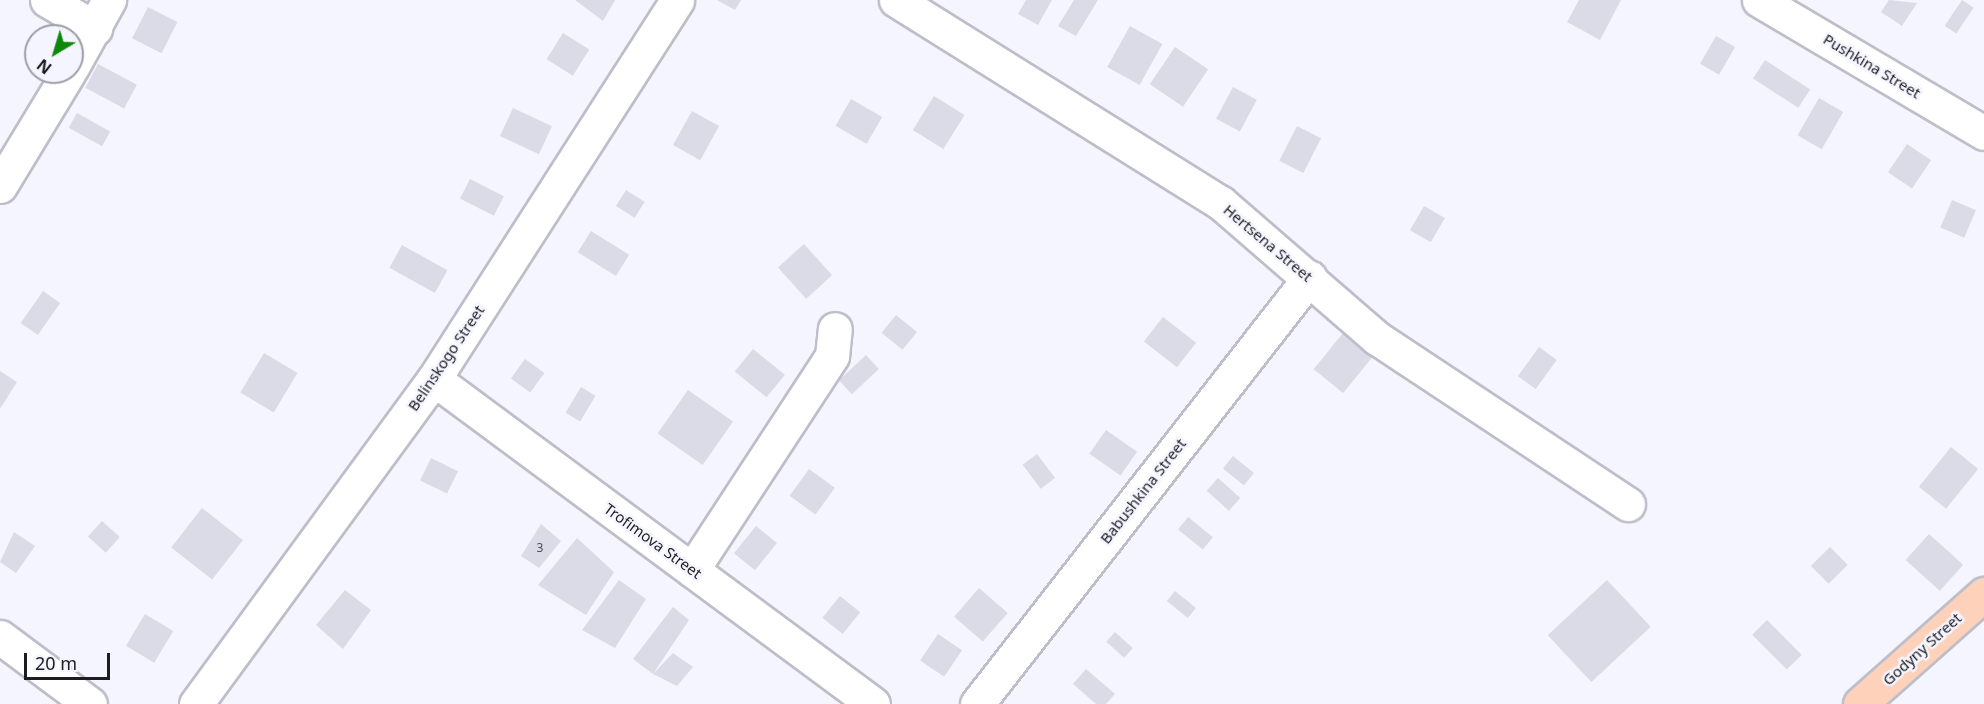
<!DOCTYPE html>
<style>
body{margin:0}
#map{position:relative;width:1984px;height:704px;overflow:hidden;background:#f5f5ff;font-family:"Noto Sans",sans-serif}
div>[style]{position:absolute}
.building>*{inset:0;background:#dadbe6;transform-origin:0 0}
.roads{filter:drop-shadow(2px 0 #bdbec9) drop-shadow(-2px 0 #bdbec9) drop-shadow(0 2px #bdbec9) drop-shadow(0 -2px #bdbec9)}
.minor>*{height:33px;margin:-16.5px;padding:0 16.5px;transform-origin:16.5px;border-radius:16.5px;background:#fff}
.major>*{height:33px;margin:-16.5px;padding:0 16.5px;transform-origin:16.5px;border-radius:16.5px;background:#fed1ba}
span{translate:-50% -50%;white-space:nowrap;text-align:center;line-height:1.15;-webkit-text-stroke:5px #f5f5ff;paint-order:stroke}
.number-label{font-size:12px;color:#4c4c52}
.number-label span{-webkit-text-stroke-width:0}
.street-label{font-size:15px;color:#1c1c21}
.north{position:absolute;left:24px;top:24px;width:60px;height:60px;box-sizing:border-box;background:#f5f5ff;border:2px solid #9e9ea6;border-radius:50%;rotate:218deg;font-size:16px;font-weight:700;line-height:24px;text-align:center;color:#1c1c21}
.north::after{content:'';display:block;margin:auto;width:21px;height:27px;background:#0e880b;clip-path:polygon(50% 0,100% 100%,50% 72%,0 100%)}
.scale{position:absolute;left:24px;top:653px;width:86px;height:27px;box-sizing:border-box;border:3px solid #1c1c21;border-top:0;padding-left:8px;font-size:18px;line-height:21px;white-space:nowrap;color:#1c1c21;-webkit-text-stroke:4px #f5f5ff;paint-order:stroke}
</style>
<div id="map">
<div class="building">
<i style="clip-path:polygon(575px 0,615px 0,603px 21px)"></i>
<i style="clip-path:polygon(717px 0,741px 0,735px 10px)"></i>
<i style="clip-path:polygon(1026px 0,1052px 0,1038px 25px,1018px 14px)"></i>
<i style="clip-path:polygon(1074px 0,1098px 0,1076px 36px,1058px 26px)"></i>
<i style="clip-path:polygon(1579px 0,1621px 0,1600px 40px,1567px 22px)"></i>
<i style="clip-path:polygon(1889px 0,1917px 3px,1902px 26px,1881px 12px)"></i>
<i style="left:1962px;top:0;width:14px;height:31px;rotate:34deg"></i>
<i style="left:148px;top:7px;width:33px;height:35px;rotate:27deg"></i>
<i style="left:1130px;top:26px;width:37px;height:47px;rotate:29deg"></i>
<i style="left:563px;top:33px;width:31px;height:31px;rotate:32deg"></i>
<i style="left:1716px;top:36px;width:22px;height:32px;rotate:30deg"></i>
<i style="left:1175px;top:47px;width:40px;height:45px;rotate:34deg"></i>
<i style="left:1765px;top:60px;width:54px;height:22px;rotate:33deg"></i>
<i style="left:98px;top:64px;width:44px;height:27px;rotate:28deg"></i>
<i style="left:1233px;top:87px;width:27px;height:36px;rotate:28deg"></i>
<i style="left:934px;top:96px;width:36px;height:40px;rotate:32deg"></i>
<i style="left:1819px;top:98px;width:28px;height:43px;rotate:30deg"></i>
<i style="left:851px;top:99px;width:36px;height:31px;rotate:30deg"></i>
<i style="left:513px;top:108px;width:43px;height:31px;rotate:25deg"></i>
<i style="left:692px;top:111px;width:31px;height:39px;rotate:29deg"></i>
<i style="left:77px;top:113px;width:38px;height:17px;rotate:29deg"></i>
<i style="left:1297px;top:126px;width:27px;height:39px;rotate:27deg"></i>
<i style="left:1907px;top:144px;width:29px;height:34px;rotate:34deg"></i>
<i style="left:470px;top:179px;width:38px;height:22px;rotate:27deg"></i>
<i style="left:626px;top:190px;width:22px;height:19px;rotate:32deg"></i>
<i style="left:1952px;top:200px;width:26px;height:30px;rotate:23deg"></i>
<i style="left:1424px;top:206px;width:24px;height:28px;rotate:30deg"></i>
<i style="left:591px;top:231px;width:45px;height:25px;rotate:32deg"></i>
<i style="left:804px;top:244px;width:42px;height:35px;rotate:48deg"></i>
<i style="left:402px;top:245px;width:52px;height:26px;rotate:29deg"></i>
<i style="left:43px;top:291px;width:21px;height:39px;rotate:35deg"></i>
<i style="left:896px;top:315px;width:27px;height:23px;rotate:39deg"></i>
<i style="left:1163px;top:317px;width:42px;height:31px;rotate:38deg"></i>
<i style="left:1347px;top:328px;width:38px;height:53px;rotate:39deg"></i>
<i style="left:1539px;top:347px;width:22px;height:36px;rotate:36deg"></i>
<i style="left:753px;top:349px;width:41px;height:29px;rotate:39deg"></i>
<i style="left:264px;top:353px;width:39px;height:46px;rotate:31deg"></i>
<i style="left:866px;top:355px;width:19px;height:37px;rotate:47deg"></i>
<i style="left:525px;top:359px;width:24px;height:24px;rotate:36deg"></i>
<i style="clip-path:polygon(0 371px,17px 382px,0 409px)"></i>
<i style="left:581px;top:387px;width:17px;height:30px;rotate:31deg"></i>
<i style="left:688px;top:390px;width:55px;height:53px;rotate:35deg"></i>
<i style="left:1106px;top:430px;width:38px;height:29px;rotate:35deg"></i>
<i style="left:1951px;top:447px;width:35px;height:51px;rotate:39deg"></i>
<i style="left:1037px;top:454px;width:30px;height:18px;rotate:53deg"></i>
<i style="left:1233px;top:456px;width:27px;height:16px;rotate:39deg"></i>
<i style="left:431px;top:458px;width:30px;height:25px;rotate:26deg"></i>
<i style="left:809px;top:469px;width:32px;height:33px;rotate:36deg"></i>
<i style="left:1218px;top:478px;width:30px;height:17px;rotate:42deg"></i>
<i style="left:202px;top:508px;width:52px;height:50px;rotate:38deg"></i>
<i style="left:1188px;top:517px;width:32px;height:16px;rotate:39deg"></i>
<i style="left:102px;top:521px;width:24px;height:21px;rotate:42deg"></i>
<i style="clip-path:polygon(541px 524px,561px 541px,539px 568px,521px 556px)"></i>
<i style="left:756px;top:526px;width:27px;height:35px;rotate:39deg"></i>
<i style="clip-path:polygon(14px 532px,35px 546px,16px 573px,0 562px)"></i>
<i style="left:1929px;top:534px;width:46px;height:35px;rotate:42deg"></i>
<i style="clip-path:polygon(577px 538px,614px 572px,586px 615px,538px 585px)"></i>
<i style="left:1830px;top:547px;width:25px;height:27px;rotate:45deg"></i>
<i style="clip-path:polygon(619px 580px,646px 599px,615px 648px,582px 630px)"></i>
<i style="left:1607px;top:580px;width:64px;height:81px;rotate:47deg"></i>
<i style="left:979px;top:588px;width:38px;height:38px;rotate:41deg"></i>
<i style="clip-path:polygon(345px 590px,371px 610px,343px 649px,316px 625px)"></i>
<i style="left:1175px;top:591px;width:27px;height:13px;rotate:39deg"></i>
<i style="left:840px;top:596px;width:26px;height:28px;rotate:39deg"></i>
<i style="clip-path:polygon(673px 607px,689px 620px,653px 674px,633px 659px)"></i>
<i style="left:145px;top:614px;width:33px;height:37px;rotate:31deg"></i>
<i style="left:1767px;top:620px;width:49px;height:21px;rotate:45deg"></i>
<i style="left:1115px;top:632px;width:24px;height:13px;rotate:42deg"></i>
<i style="left:938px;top:634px;width:29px;height:32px;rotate:34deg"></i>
<i style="clip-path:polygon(673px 653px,693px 667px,677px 686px,653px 674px)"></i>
<i style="clip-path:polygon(1086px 669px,1115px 694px,1106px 704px,1096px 704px,1073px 684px)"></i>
</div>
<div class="roads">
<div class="minor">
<i style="left:47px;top:0;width:56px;rotate:30.3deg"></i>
<i style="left:896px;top:0;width:383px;rotate:32deg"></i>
<i style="left:1221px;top:203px;width:206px;rotate:40.9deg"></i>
<i style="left:1377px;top:338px;width:301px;rotate:33.5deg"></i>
<i style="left:1759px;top:0;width:261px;rotate:30.6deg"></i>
<i style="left:72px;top:67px;width:77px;rotate:-61.1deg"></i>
<i style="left:0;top:186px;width:133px;rotate:-58.8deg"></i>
<i style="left:434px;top:379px;width:546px;rotate:36.51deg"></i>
<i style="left:692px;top:570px;width:256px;rotate:-56.8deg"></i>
<i style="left:832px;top:356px;width:27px;rotate:-84deg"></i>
<i style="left:0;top:637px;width:112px;rotate:36.7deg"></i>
<i style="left:196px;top:704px;width:403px;rotate:-53.8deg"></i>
<i style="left:434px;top:379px;width:450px;rotate:-57.3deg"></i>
<i style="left:977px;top:704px;width:541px;rotate:-52.05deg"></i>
</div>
<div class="major">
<i style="left:1860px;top:704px;width:166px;rotate:-41.6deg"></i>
</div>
</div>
<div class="number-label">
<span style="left:540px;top:548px">3</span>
</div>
<div class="street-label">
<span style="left:1872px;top:66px;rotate:31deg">Pushkina Street</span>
<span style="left:1268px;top:243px;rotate:40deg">Hertsena Street</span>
<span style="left:446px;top:358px;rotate:-56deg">Belinskogo Street</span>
<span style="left:1143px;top:491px;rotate:-52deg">Babushkina Street</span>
<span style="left:653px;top:541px;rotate:36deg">Trofimova Street</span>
<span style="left:1922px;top:649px;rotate:-42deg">Godyny Street</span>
</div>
<div class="north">N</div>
<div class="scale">20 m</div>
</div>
